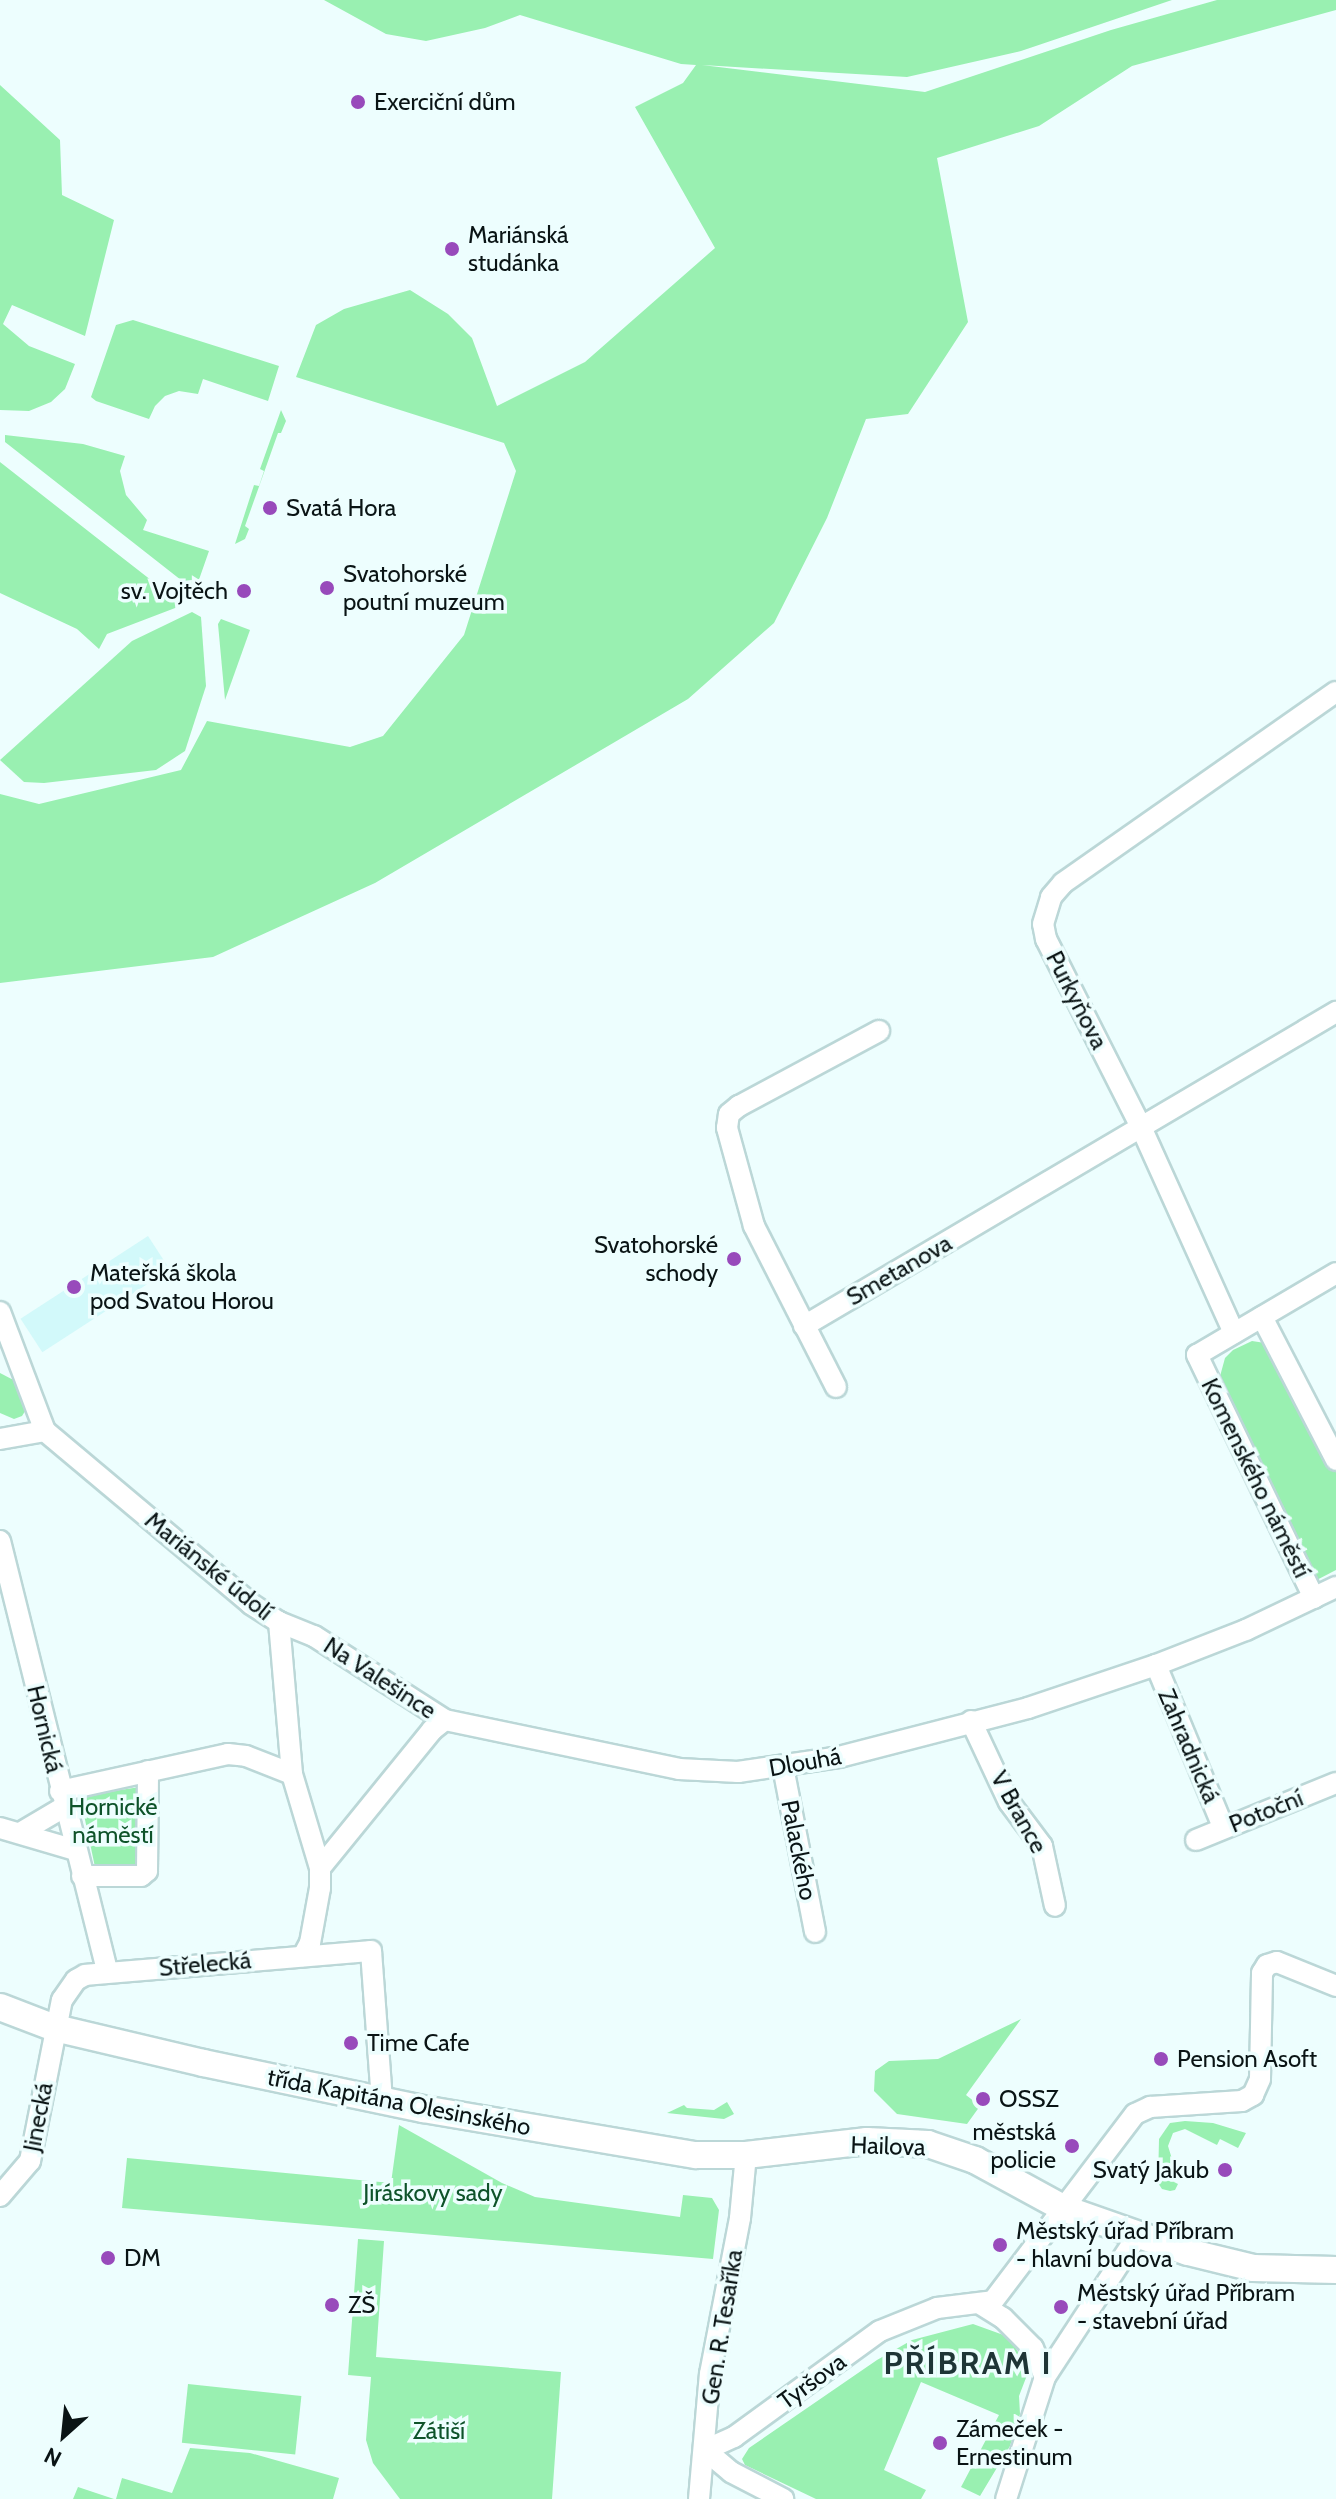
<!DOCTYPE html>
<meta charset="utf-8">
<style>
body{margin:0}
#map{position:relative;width:1336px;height:2499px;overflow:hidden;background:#edfefe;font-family:Cabin,sans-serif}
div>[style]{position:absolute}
.built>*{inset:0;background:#d2f9fa;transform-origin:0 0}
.green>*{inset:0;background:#99f0b1;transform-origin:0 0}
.roads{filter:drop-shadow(2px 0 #bbd7d7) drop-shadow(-2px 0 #bbd7d7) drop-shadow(0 2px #bbd7d7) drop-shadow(0 -2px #bbd7d7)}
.minor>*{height:20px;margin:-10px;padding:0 10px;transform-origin:10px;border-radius:10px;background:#fff}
.major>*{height:26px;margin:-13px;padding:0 13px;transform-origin:13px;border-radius:13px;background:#fff}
.dots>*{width:22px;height:22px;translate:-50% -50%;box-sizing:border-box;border:4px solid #edfefe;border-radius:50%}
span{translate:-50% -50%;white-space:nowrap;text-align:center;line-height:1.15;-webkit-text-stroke:7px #edfefe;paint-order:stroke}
.poi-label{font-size:24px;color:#0a1415}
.left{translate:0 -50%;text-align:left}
.right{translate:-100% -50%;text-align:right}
.street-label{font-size:24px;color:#0a1415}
.park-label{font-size:24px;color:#0e532a}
.district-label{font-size:32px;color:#1e3536;font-weight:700;letter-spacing:2px}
.north{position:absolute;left:24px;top:2395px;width:80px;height:80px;-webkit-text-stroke:6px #edfefe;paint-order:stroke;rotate:207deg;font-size:22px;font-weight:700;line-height:32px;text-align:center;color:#0a1415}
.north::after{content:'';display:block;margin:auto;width:28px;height:36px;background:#0a1415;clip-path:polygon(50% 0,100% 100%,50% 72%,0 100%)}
</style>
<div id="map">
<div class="built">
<i style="left:148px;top:1236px;width:40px;height:152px;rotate:57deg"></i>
</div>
<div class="green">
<i style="clip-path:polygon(324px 0,1172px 0,1021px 51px,907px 77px,702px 65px,925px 92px,1111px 30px,1217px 0,1336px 0,1336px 10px,1132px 66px,1039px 126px,937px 158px,968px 322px,908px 414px,866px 419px,827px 518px,774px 623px,688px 699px,375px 883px,213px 957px,0 983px,0 794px,39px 804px,181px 770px,207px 721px,350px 747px,383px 736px,464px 635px,516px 471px,504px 443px,296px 377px,316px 325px,344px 309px,410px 290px,448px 314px,472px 338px,497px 406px,585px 362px,715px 248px,635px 107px,683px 83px,696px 65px,681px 64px,520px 15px,485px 28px,426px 41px,386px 34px)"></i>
<i style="clip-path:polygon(0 85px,60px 140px,62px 195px,114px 220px,85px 336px,12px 305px,3px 324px,29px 346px,75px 364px,65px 389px,51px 402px,29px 411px,0 410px)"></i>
<i style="clip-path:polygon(133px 320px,279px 366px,268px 401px,203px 379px,198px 394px,179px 391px,165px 396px,155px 406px,149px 419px,96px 401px,91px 397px,116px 325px)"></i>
<i style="clip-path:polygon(281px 410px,286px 421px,281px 433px,278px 433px,245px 526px,249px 529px,245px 539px,235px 544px,254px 485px,259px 486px,264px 471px,260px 469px)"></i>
<i style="clip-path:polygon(5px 435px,83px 444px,125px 456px,120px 471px,126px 495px,147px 520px,143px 530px,209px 551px,195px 591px,5px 442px)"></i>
<i style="clip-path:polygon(0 462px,97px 538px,183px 605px,107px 634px,99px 649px,77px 629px,0 593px)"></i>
<i style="clip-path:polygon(192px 612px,201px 617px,206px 686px,185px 751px,156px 770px,44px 783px,24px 782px,0 760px,132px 641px)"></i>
<i style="clip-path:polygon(221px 619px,250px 630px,225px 700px,218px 624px)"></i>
<i style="clip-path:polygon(1252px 1341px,1265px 1343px,1336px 1466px,1336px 1570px,1309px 1584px,1219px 1380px,1225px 1358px,1233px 1350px)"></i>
<i style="clip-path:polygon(0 1373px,25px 1386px,29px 1405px,22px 1416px,14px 1419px,0 1413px)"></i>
<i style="clip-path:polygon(140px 1787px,141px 1868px,95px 1867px,80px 1796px)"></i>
<i style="clip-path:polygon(1021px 2019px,966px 2095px,980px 2106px,967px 2124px,897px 2114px,874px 2091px,875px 2071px,889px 2061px,938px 2059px)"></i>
<i style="clip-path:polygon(727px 2102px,734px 2114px,724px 2119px,667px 2113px,684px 2105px,687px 2108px,714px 2110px)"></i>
<i style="clip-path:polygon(1185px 2121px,1213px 2123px,1246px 2133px,1238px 2148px,1220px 2139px,1217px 2145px,1185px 2129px,1173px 2133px,1168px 2146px,1172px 2159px,1183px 2165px,1174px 2182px,1178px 2184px,1175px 2190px,1170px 2191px,1162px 2189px,1158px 2183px,1159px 2139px,1170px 2123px)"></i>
<i style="clip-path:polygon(399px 2125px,502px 2183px,535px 2197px,680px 2217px,683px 2195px,712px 2198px,719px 2210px,713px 2259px,122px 2208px,127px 2158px,391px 2183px)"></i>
<i style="clip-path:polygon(358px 2239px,384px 2241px,376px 2357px,561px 2372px,552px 2499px,400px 2499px,373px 2463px,366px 2440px,371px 2377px,348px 2375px)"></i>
<i style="clip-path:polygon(973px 2324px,1009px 2337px,1029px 2370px,1019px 2396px,1020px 2414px,1010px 2446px,980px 2496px,961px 2487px,999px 2415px,921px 2382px,884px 2470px,926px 2490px,921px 2499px,816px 2499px,745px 2465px,742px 2459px,749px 2448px,877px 2360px,912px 2340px)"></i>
<i style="left:188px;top:2384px;width:114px;height:59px;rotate:6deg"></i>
<i style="clip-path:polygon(190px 2448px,250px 2453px,339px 2478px,333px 2499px,116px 2499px,122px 2478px,172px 2493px)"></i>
<i style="clip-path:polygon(78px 2487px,114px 2499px,73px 2499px)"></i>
</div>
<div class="roads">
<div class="minor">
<i style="left:0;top:1312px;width:127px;rotate:69.3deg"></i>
<i style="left:45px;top:1431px;width:269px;rotate:40deg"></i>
<i style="left:251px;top:1604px;width:33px;rotate:33deg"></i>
<i style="left:279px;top:1622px;width:38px;rotate:22deg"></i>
<i style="left:314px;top:1636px;width:156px;rotate:32.7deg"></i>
<i style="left:445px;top:1720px;width:239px;rotate:11.8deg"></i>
<i style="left:679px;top:1769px;width:59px;rotate:2.9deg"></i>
<i style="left:738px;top:1772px;width:102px;rotate:-8.4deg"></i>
<i style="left:839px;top:1757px;width:195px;rotate:-14.5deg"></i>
<i style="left:1028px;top:1708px;width:135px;rotate:-18.6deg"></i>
<i style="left:1156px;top:1665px;width:97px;rotate:-21.3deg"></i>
<i style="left:1246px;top:1630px;width:100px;rotate:-25.5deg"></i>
<i style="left:1262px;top:1317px;width:161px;rotate:62.6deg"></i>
<i style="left:804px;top:1326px;width:618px;rotate:-30.55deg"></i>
<i style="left:1234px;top:1333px;width:224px;rotate:-114.3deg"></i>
<i style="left:1142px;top:1129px;width:213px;rotate:-116.8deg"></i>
<i style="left:1046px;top:939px;width:15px;rotate:-101deg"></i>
<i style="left:1043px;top:924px;width:28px;rotate:-73deg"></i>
<i style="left:1051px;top:897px;width:18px;rotate:-49deg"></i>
<i style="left:1063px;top:883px;width:333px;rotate:-35deg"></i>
<i style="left:836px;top:1387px;width:181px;rotate:-117deg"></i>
<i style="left:754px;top:1226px;width:102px;rotate:-105.4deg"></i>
<i style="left:727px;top:1128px;width:14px;rotate:-82deg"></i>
<i style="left:729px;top:1114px;width:13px;rotate:-39deg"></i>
<i style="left:739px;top:1106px;width:159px;rotate:-28.2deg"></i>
<i style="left:0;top:1439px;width:46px;rotate:-10.1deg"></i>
<i style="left:0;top:1541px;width:443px;rotate:76deg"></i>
<i style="left:1314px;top:1598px;width:270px;rotate:-115.7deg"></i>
<i style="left:1197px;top:1355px;width:161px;rotate:-30.5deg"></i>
<i style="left:279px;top:1622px;width:153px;rotate:85.1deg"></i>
<i style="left:292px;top:1774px;width:98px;rotate:73.4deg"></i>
<i style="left:320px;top:1868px;width:20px;rotate:90deg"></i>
<i style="left:320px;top:1888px;width:56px;rotate:100.3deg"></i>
<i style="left:310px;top:1943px;width:15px;rotate:118deg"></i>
<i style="left:1156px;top:1665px;width:175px;rotate:67.5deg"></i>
<i style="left:971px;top:1721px;width:89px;rotate:64.9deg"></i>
<i style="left:1009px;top:1802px;width:55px;rotate:53.1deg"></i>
<i style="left:1042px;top:1846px;width:61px;rotate:77.8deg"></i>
<i style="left:783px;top:1767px;width:168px;rotate:79deg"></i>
<i style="left:60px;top:1791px;width:172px;rotate:-12.4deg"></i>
<i style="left:228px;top:1754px;width:18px;rotate:6deg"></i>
<i style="left:246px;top:1756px;width:49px;rotate:21.4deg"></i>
<i style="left:0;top:1828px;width:78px;rotate:16.3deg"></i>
<i style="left:20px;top:1833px;width:51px;rotate:-30.6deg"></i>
<i style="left:1196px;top:1840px;width:151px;rotate:-22.2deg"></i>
<i style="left:320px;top:1868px;width:178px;rotate:-50.9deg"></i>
<i style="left:432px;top:1730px;width:16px;rotate:-38deg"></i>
<i style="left:82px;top:1876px;width:59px"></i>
<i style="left:141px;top:1876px;width:8px;rotate:-40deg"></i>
<i style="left:147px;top:1871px;width:100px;rotate:-89.4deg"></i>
<i style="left:0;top:2196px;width:46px;rotate:-49.4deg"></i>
<i style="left:30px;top:2161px;width:164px;rotate:-78.8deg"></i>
<i style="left:62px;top:2000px;width:24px;rotate:-55deg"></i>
<i style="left:76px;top:1980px;width:10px;rotate:-29deg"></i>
<i style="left:85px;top:1975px;width:287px;rotate:-4.8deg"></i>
<i style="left:371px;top:1951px;width:149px;rotate:85.8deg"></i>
<i style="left:982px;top:2305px;width:25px;rotate:32deg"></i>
<i style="left:1003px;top:2318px;width:42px;rotate:45deg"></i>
<i style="left:1033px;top:2348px;width:31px;rotate:68deg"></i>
<i style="left:1045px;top:2377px;width:128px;rotate:107.7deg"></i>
<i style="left:1045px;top:2377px;width:170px;rotate:-56.8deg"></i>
<i style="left:705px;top:2450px;width:32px;rotate:-24deg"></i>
<i style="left:734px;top:2437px;width:180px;rotate:-36deg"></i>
<i style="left:880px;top:2331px;width:61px;rotate:-22deg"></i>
<i style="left:937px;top:2308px;width:56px;rotate:-7.1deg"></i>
<i style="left:993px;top:2301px;width:235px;rotate:-52.8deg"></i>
<i style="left:1135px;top:2114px;width:17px;rotate:-25deg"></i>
<i style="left:1150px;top:2107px;width:92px;rotate:-3.7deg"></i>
<i style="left:1242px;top:2101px;width:13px;rotate:-29deg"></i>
<i style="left:1253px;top:2095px;width:17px;rotate:-66deg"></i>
<i style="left:1260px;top:2079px;width:106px;rotate:-88.9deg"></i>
<i style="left:1262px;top:1973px;width:9px;rotate:-58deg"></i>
<i style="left:1267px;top:1965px;width:10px;rotate:-17deg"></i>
<i style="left:1277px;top:1962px;width:64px;rotate:22.1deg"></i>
<i style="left:705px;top:2450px;width:34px;rotate:40deg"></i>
<i style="left:731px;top:2472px;width:59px;rotate:27.4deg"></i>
<i style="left:699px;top:2499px;width:125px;rotate:-85deg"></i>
<i style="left:710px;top:2374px;width:159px;rotate:-79.1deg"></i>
<i style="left:740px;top:2218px;width:63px;rotate:-84.6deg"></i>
</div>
<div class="major">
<i style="left:0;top:2007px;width:59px;rotate:20.9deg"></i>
<i style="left:55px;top:2028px;width:152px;rotate:13.3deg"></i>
<i style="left:203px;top:2063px;width:225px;rotate:11.8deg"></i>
<i style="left:423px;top:2109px;width:277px;rotate:9.6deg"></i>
<i style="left:696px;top:2155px;width:50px"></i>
<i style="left:746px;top:2155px;width:122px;rotate:-6.6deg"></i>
<i style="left:867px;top:2141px;width:61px;rotate:2.8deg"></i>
<i style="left:928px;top:2144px;width:50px;rotate:18.8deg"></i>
<i style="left:975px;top:2160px;width:102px;rotate:28.6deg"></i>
<i style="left:1065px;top:2209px;width:130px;rotate:19.3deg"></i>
<i style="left:1188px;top:2252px;width:67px;rotate:13.8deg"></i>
<i style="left:1253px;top:2268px;width:83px;rotate:1.4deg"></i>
</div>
</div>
<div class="dots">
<i style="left:358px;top:102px;background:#984abb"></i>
<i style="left:452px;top:249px;background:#984abb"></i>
<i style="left:270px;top:508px;background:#984abb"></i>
<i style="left:327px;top:588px;background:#984abb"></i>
<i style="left:244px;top:591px;background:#984abb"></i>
<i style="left:734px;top:1259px;background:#984abb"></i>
<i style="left:74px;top:1287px;background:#984abb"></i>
<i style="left:351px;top:2043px;background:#984abb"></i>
<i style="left:1161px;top:2059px;background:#984abb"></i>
<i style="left:983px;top:2099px;background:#984abb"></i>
<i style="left:1072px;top:2146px;background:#984abb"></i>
<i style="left:1225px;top:2170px;background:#984abb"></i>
<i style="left:1000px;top:2245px;background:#984abb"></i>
<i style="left:108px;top:2258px;background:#984abb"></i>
<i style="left:332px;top:2305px;background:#984abb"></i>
<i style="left:1061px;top:2307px;background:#984abb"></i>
<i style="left:940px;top:2443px;background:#984abb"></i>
</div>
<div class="poi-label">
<span class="left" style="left:374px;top:102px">Exerciční dům</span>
<span class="left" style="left:468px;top:249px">Mariánská<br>studánka</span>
<span class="left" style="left:286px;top:508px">Svatá Hora</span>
<span class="left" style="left:343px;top:588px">Svatohorské<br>poutní muzeum</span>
<span class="right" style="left:228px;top:591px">sv. Vojtěch</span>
<span class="right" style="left:718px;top:1259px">Svatohorské<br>schody</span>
<span class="left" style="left:90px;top:1287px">Mateřská škola<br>pod Svatou Horou</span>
<span class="left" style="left:367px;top:2043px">Time Cafe</span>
<span class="left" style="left:1177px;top:2059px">Pension Asoft</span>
<span class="left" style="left:999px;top:2099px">OSSZ</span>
<span class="right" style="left:1056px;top:2146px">městská<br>policie</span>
<span class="right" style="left:1209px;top:2170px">Svatý Jakub</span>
<span class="left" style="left:1016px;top:2245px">Městský úřad Příbram<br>- hlavní budova</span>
<span class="left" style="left:124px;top:2258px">DM</span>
<span class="left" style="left:1077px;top:2307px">Městský úřad Příbram<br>- stavební úřad</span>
<span class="left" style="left:348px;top:2305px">ZŠ</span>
<span class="left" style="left:956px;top:2443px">Zámeček -<br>Ernestinum</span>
</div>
<div class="street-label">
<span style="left:1077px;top:1000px;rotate:63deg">Purkyňova</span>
<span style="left:899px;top:1270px;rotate:-30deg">Smetanova</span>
<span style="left:1256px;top:1478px;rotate:64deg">Komenského náměstí</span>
<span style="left:209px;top:1566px;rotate:39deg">Mariánské údolí</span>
<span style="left:380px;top:1678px;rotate:33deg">Na Valešince</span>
<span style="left:45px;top:1729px;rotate:77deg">Hornická</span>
<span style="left:1189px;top:1746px;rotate:67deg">Zahradnická</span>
<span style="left:805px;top:1762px;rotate:-10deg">Dlouhá</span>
<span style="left:1266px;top:1811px;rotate:-22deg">Potoční</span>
<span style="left:1019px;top:1812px;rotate:61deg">V Brance</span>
<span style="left:799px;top:1850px;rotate:79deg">Palackého</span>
<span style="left:205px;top:1964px;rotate:-5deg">Střelecká</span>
<span style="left:399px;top:2102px;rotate:11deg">třída Kapitána Olesinského</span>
<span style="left:38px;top:2117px;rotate:-79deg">Jinecká</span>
<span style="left:888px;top:2146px;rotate:2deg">Hailova</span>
<span style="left:722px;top:2327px;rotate:-81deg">Gen. R. Tesaříka</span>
<span style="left:812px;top:2381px;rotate:-36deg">Tyršova</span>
</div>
<div class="park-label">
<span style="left:113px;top:1821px">Hornické<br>náměstí</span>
<span style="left:433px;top:2193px">Jiráskovy sady</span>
<span style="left:439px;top:2431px">Zátiší</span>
</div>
<div class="district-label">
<span style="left:968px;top:2363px">PŘÍBRAM I</span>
</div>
<div class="north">N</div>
</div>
